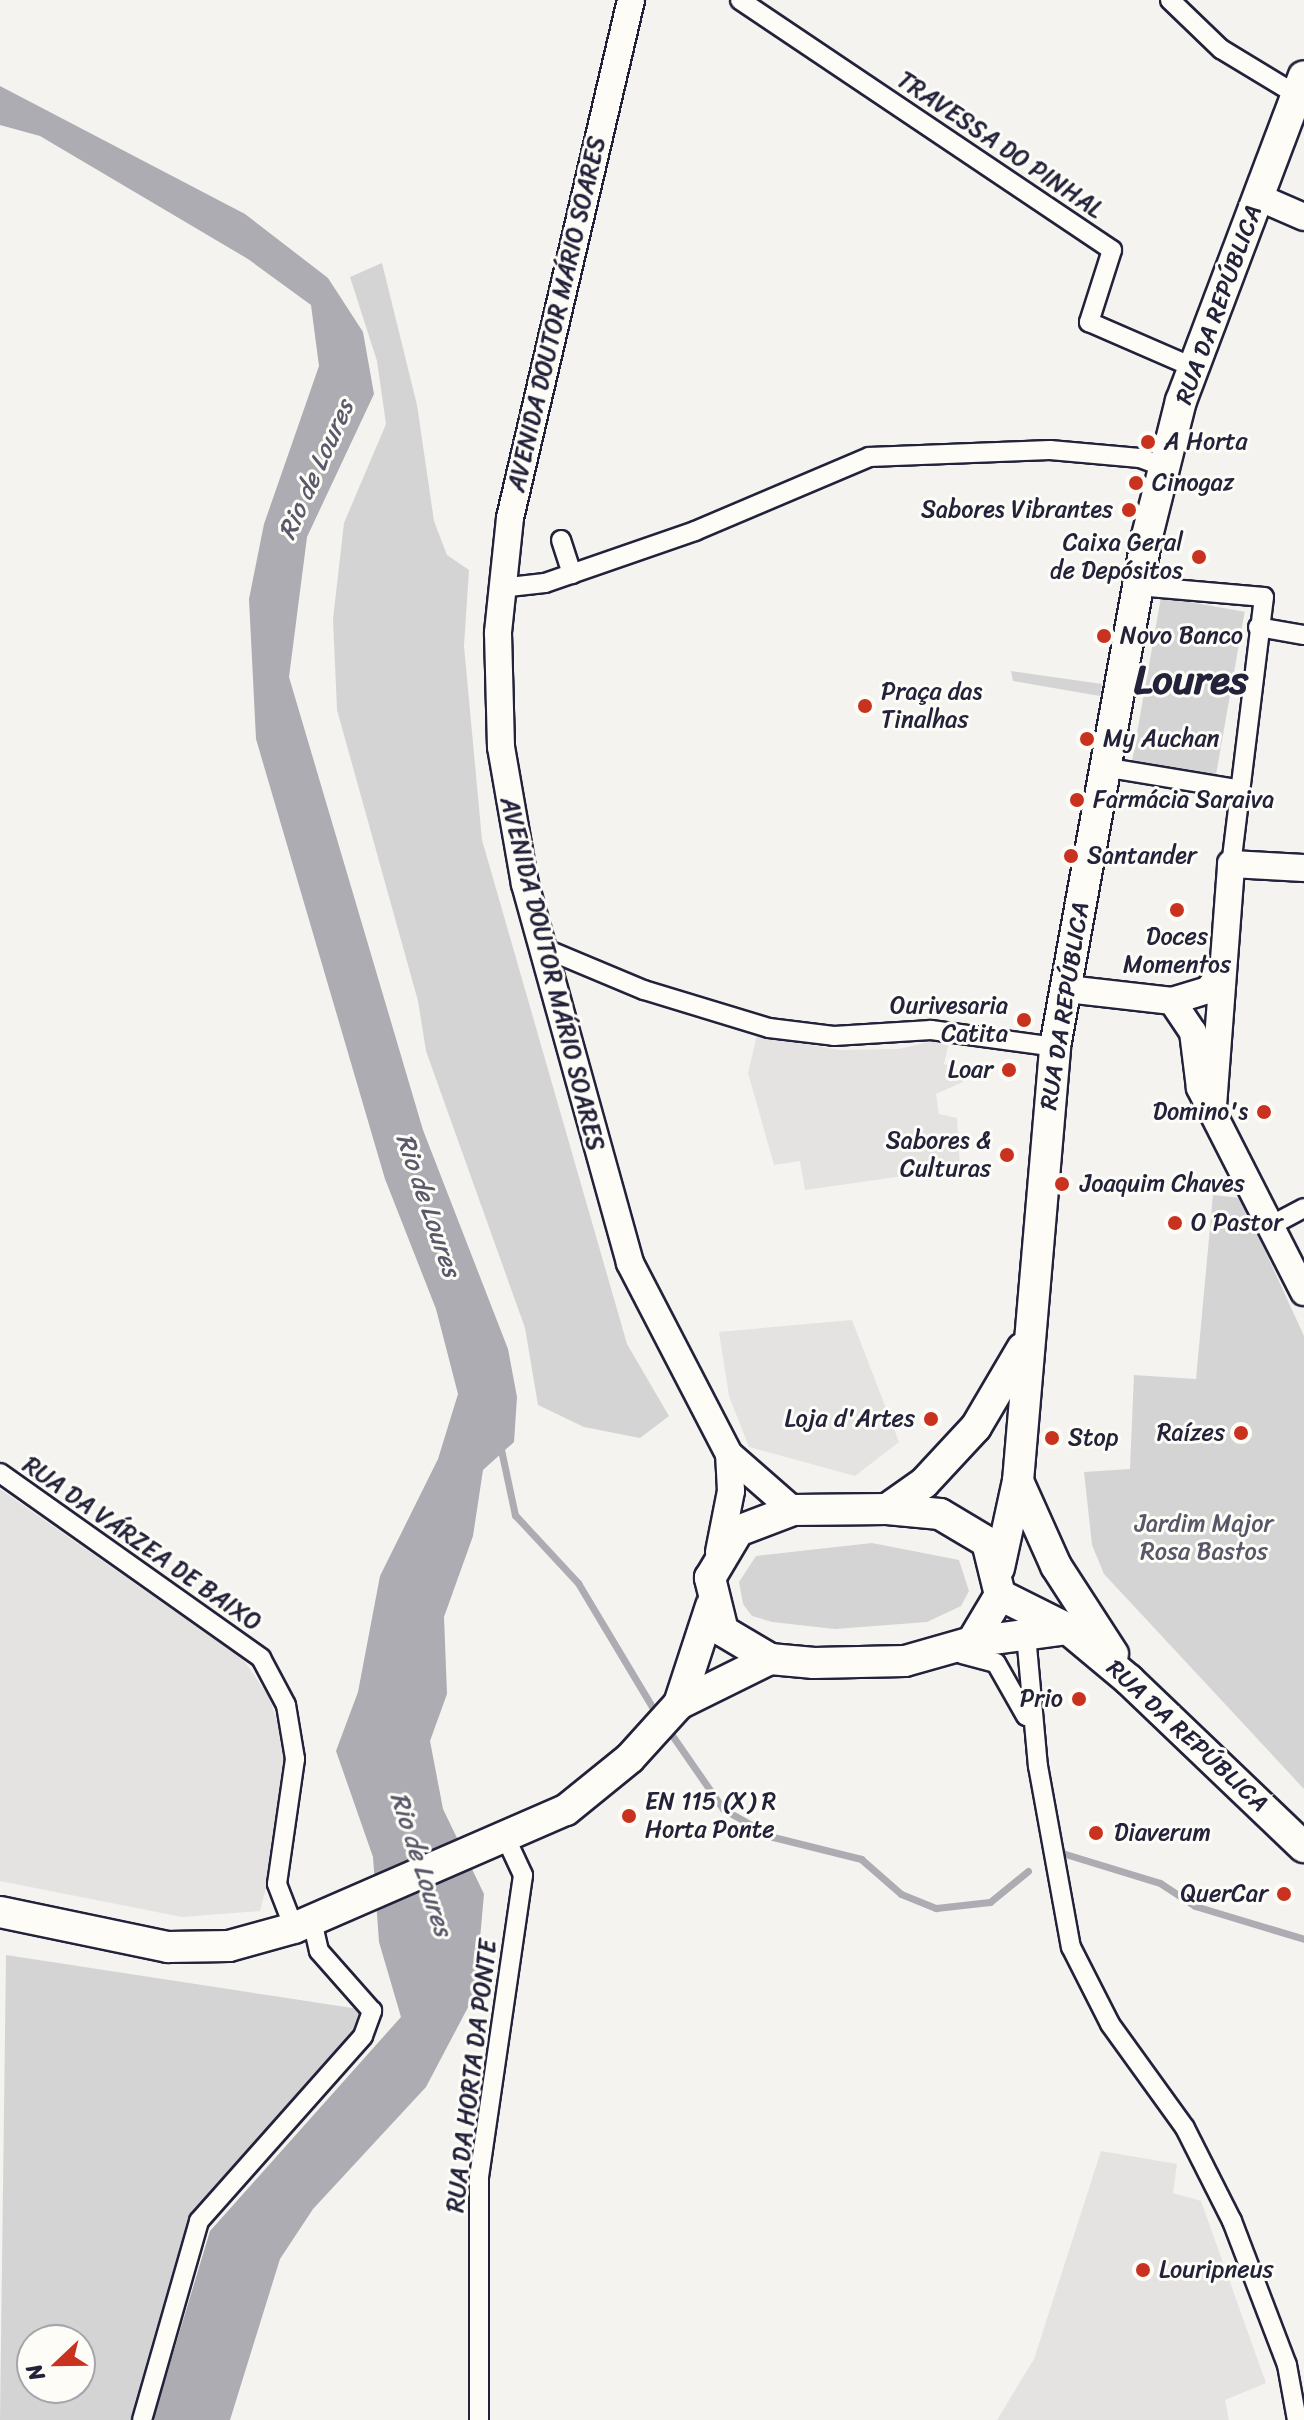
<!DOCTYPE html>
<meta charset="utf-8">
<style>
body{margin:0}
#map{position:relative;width:1304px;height:2420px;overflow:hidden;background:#f4f3ef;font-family:Sriracha,sans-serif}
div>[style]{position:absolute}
.built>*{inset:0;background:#e4e3e2}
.green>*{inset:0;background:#d5d4d5;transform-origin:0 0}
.water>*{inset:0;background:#acacb2}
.stream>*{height:7px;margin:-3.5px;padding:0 3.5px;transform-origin:3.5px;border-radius:3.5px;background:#acacb2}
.roads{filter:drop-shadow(2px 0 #22223b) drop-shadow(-2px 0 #22223b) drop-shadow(0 2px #22223b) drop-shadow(0 -2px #22223b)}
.street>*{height:18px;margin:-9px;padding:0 9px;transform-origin:9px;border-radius:9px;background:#fdfcf7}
.secondary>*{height:26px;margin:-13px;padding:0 13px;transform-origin:13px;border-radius:13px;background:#fdfcf7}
.primary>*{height:30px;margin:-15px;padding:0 15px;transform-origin:15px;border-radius:15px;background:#fdfcf7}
.dots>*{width:22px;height:22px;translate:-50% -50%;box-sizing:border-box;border:4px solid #fdfcf7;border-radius:50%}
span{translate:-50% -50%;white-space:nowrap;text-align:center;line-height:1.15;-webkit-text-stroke:6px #fdfcf7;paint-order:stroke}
.street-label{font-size:24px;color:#22223b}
.poi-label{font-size:24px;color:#22223b}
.left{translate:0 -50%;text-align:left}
.right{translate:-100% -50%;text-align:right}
.park-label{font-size:24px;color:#585769}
.water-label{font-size:26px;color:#59596b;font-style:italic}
.town-label{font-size:40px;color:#22223b;font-weight:700}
.north{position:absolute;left:16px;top:2324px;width:80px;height:80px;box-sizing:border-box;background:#fdfcf7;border:2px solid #a5a5ac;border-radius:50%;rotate:248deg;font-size:22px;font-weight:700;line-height:32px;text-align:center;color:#22223b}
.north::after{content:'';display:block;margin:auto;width:28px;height:36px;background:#c8321e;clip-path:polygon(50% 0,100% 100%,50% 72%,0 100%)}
</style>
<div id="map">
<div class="built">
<i style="clip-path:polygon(757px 1035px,839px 1050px,899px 1049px,950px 1037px,944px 1064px,966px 1071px,963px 1082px,936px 1094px,939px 1114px,957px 1118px,960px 1168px,805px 1190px,800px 1161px,774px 1165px,748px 1073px)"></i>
<i style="clip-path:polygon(852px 1320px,899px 1442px,855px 1476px,749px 1447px,729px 1396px,719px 1332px)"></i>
<i style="clip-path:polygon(0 1489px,243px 1659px,269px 1697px,283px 1739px,285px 1816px,260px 1911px,182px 1917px,0 1881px)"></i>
<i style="clip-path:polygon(1101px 2151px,1177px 2164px,1173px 2193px,1201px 2201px,1266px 2383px,1225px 2400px,1229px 2420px,997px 2420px,1034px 2359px)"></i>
</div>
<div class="green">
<i style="clip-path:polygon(382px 263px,417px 405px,434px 521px,447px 555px,469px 570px,464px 646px,482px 840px,627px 1344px,669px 1416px,640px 1438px,584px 1427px,538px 1405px,525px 1328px,426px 1051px,418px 1001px,337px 710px,333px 619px,344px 523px,386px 424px,377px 361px,350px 277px)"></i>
<i style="left:1161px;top:597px;width:85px;height:166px;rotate:10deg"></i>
<i style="clip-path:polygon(1011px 671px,1102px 684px,1100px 696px,1013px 681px)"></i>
<i style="clip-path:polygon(1213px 1195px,1241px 1198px,1304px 1336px,1304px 1789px,1104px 1574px,1092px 1545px,1084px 1472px,1130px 1469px,1134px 1375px,1196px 1379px)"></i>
<i style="clip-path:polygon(872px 1543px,959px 1560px,969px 1591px,961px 1606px,927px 1622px,835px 1629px,772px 1622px,752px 1616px,743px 1604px,739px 1582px,756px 1556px)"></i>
<i style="clip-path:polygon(evenodd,6px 1955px,372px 2011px,199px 2221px,142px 2420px,0 2420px,6px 1955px,32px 2340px,80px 2340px,80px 2388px,32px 2388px,32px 2340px)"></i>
</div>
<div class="water">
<i style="clip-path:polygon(0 86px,245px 214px,328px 278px,363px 332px,374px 394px,307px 537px,289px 677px,423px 1130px,508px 1349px,517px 1397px,514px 1442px,483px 1470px,473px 1536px,444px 1617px,447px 1694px,430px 1741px,443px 1809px,484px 1894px,475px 1994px,426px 2087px,313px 2209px,280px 2259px,230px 2420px,153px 2420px,210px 2231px,401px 2017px,379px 1942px,373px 1857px,336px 1751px,358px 1692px,380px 1576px,438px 1459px,458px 1394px,436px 1309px,385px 1179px,256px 739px,249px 599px,264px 524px,319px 366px,311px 305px,248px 259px,40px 136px,0 125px)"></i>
</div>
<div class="stream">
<i style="left:500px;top:1445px;width:72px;rotate:77.9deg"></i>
<i style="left:515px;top:1515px;width:93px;rotate:47.2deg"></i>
<i style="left:578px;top:1583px;width:154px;rotate:59.1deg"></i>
<i style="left:667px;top:1728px;width:98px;rotate:55.3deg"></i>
<i style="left:723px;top:1809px;width:57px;rotate:29.2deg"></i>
<i style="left:773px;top:1837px;width:91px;rotate:14deg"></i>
<i style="left:861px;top:1859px;width:53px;rotate:41.2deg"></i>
<i style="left:901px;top:1894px;width:38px;rotate:22deg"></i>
<i style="left:936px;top:1908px;width:54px;rotate:-6.3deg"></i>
<i style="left:990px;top:1902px;width:49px;rotate:-39.2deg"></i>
<i style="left:1062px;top:1853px;width:102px;rotate:17deg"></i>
<i style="left:1160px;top:1883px;width:42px;rotate:33.3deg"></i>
<i style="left:1195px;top:1906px;width:114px;rotate:16.8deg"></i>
</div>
<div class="roads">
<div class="street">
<i style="left:740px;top:0;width:448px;rotate:33.9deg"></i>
<i style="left:1112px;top:250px;width:76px;rotate:107.7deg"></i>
<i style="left:1089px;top:322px;width:116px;rotate:23.5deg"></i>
<i style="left:1170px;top:0;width:71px;rotate:43.9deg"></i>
<i style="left:1221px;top:49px;width:89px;rotate:31.2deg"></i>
<i style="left:561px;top:540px;width:36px;rotate:72deg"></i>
<i style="left:1138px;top:586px;width:126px;rotate:5deg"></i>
<i style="left:1264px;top:597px;width:269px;rotate:97deg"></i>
<i style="left:500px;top:588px;width:45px;rotate:-6.3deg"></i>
<i style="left:545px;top:583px;width:159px;rotate:-19.1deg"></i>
<i style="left:695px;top:531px;width:189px;rotate:-23deg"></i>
<i style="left:869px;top:457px;width:181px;rotate:-2.2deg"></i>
<i style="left:1050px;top:450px;width:90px;rotate:5.1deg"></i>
<i style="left:1140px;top:458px;width:29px;rotate:20deg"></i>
<i style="left:1258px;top:627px;width:47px;rotate:9.9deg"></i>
<i style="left:1104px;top:767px;width:135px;rotate:9.4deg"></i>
<i style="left:541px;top:947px;width:112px;rotate:22.7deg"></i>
<i style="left:644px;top:990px;width:131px;rotate:16.9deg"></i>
<i style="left:769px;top:1028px;width:65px;rotate:7deg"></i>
<i style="left:834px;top:1036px;width:97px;rotate:-3.5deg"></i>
<i style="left:931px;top:1030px;width:125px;rotate:7.8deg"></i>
<i style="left:1272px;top:1225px;width:36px;rotate:-28deg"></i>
<i style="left:0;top:1473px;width:320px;rotate:35.3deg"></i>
<i style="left:261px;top:1658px;width:53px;rotate:62deg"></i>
<i style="left:286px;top:1705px;width:55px;rotate:80.5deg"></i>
<i style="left:295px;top:1759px;width:126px;rotate:98.2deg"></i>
<i style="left:277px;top:1884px;width:47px;rotate:68.9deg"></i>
<i style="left:1026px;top:1635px;width:132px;rotate:84.8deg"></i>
<i style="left:1038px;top:1766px;width:184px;rotate:79.7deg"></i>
<i style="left:1071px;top:1947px;width:86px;rotate:63.1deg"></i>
<i style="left:1110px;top:2024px;width:128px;rotate:54.2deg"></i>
<i style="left:1185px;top:2128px;width:104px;rotate:63.2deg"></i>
<i style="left:1232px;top:2221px;width:154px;rotate:69.1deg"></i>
<i style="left:1287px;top:2365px;width:56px;rotate:79.7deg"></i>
<i style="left:962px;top:1654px;width:35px;rotate:15deg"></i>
<i style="left:996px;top:1663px;width:61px;rotate:60.5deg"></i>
<i style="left:142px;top:2420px;width:207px;rotate:-74deg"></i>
<i style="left:199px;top:2221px;width:247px;rotate:-48.4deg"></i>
<i style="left:363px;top:2036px;width:27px;rotate:-70deg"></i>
<i style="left:372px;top:2011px;width:80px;rotate:-131.5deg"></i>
<i style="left:319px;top:1951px;width:32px;rotate:-103deg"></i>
<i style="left:479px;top:2420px;width:243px;rotate:-90deg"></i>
<i style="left:479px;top:2177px;width:305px;rotate:-81.7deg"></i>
<i style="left:523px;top:1875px;width:40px;rotate:-115deg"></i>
</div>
<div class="secondary">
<i style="left:631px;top:0;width:532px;rotate:103.15deg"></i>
<i style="left:510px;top:518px;width:116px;rotate:96deg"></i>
<i style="left:498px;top:633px;width:114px;rotate:88.5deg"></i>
<i style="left:501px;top:747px;width:139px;rotate:80.1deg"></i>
<i style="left:525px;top:884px;width:393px;rotate:74.5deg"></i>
<i style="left:630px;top:1263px;width:215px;rotate:62.6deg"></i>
<i style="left:729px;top:1454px;width:85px;rotate:41.2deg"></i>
<i style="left:1258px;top:197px;width:50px;rotate:23.5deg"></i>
<i style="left:1067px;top:989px;width:106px;rotate:6.5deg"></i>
<i style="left:1172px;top:1001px;width:38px;rotate:-17deg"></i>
<i style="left:1208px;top:990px;width:21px;rotate:-53deg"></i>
<i style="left:1172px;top:1001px;width:37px;rotate:56deg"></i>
<i style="left:1193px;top:1032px;width:56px;rotate:82.9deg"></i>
<i style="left:1200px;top:1088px;width:229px;rotate:63deg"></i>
<i style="left:1213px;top:1106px;width:243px;rotate:-85.7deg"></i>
<i style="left:1231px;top:864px;width:73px;rotate:3.1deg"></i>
<i style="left:719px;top:1552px;width:62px;rotate:-78.9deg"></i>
<i style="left:731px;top:1491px;width:37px;rotate:-93deg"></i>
</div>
<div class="primary">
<i style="left:1018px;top:1481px;width:93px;rotate:65.9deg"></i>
<i style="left:1056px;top:1566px;width:105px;rotate:57.1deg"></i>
<i style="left:887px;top:1509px;width:53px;rotate:5.4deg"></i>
<i style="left:940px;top:1514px;width:55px;rotate:30.8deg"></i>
<i style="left:987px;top:1542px;width:55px;rotate:76.2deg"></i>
<i style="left:1000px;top:1595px;width:55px;rotate:120.8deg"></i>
<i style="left:972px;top:1642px;width:70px;rotate:164.2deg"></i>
<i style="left:905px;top:1661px;width:91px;rotate:178.7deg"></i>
<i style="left:814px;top:1663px;width:44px;rotate:-174.8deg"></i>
<i style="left:770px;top:1659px;width:55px;rotate:-149.2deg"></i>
<i style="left:723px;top:1631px;width:55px;rotate:-103.8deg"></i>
<i style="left:710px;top:1578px;width:55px;rotate:-59.2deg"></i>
<i style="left:738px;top:1531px;width:59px;rotate:-20.9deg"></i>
<i style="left:793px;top:1510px;width:94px;rotate:-0.6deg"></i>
<i style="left:887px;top:1509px;width:45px;rotate:-35.1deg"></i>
<i style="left:924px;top:1483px;width:76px;rotate:-47.1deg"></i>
<i style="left:976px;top:1427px;width:91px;rotate:-59.5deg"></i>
<i style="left:999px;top:1568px;width:89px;rotate:-77.7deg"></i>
<i style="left:1018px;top:1481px;width:436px;rotate:-85.1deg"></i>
<i style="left:1055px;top:1047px;width:519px;rotate:-79.79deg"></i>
<i style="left:1147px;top:536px;width:139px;rotate:-75.9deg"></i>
<i style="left:1181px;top:401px;width:347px;rotate:-69.3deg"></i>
<i style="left:1000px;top:1595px;width:76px;rotate:26.6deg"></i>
<i style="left:1068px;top:1629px;width:80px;rotate:39.9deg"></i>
<i style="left:1129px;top:1680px;width:242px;rotate:43.7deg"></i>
<i style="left:972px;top:1642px;width:97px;rotate:-7.7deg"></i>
<i style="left:679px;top:1704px;width:103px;rotate:-71.9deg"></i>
<i style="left:0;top:1912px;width:172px;rotate:11.8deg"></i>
<i style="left:168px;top:1947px;width:61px;rotate:-0.9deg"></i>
<i style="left:229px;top:1946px;width:67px;rotate:-15.5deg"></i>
<i style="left:294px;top:1928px;width:296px;rotate:-23.5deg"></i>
<i style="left:566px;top:1810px;width:82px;rotate:-39.1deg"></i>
<i style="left:630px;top:1758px;width:73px;rotate:-47.8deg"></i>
<i style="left:679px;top:1704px;width:102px;rotate:-26.3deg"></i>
</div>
</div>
<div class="dots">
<i style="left:1148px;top:442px;background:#c8321e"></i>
<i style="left:1136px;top:483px;background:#c8321e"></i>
<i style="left:1129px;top:510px;background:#c8321e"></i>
<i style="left:1199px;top:557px;background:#c8321e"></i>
<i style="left:1104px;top:636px;background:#c8321e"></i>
<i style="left:865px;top:706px;background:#c8321e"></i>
<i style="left:1087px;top:739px;background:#c8321e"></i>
<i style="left:1077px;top:800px;background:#c8321e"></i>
<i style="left:1071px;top:856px;background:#c8321e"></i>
<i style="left:1177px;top:910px;background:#c8321e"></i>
<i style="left:1024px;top:1020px;background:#c8321e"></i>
<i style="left:1009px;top:1070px;background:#c8321e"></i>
<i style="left:1264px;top:1112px;background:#c8321e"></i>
<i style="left:1007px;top:1155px;background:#c8321e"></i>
<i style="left:1062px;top:1184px;background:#c8321e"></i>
<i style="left:1175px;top:1223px;background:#c8321e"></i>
<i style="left:931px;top:1419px;background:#c8321e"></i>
<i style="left:1241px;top:1433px;background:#c8321e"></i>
<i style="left:1052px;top:1438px;background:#c8321e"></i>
<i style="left:1079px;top:1699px;background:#c8321e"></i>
<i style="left:629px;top:1816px;background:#c8321e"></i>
<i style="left:1096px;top:1833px;background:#c8321e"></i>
<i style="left:1284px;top:1894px;background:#c8321e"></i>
<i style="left:1143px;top:2270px;background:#c8321e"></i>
</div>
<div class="street-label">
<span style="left:1000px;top:145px;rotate:34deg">TRAVESSA DO PINHAL</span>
<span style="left:1219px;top:305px;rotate:-70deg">RUA DA REPÚBLICA</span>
<span style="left:557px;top:314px;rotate:-77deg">AVENIDA DOUTOR MÁRIO SOARES</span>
<span style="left:552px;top:974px;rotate:76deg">AVENIDA DOUTOR MÁRIO SOARES</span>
<span style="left:1065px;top:1006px;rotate:-81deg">RUA DA REPÚBLICA</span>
<span style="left:142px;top:1544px;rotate:35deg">RUA DA VÁRZEA DE BAIXO</span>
<span style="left:1187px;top:1736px;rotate:43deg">RUA DA REPÚBLICA</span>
<span style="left:472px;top:2076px;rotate:-83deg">RUA DA HORTA DA PONTE</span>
</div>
<div class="poi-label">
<span class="left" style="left:1164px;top:442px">A Horta</span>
<span class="left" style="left:1152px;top:483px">Cinogaz</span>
<span class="right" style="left:1113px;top:510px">Sabores Vibrantes</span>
<span class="right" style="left:1183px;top:557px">Caixa Geral<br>de Depósitos</span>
<span class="left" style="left:1120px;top:636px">Novo Banco</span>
<span class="left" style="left:881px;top:706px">Praça das<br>Tinalhas</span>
<span class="left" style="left:1103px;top:739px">My Auchan</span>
<span class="left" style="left:1093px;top:800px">Farmácia Saraiva</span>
<span class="left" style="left:1087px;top:856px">Santander</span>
<span style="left:1177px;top:951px">Doces<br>Momentos</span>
<span class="right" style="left:1008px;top:1020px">Ourivesaria<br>Catita</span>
<span class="right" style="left:993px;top:1070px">Loar</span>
<span class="right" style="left:1248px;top:1112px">Domino's</span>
<span class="right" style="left:991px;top:1155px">Sabores &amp;<br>Culturas</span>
<span class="left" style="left:1080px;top:1184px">Joaquim Chaves</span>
<span class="left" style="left:1191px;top:1223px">O Pastor</span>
<span class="right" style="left:915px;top:1419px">Loja d'Artes</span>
<span class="right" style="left:1225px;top:1433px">Raízes</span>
<span class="left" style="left:1068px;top:1438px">Stop</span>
<span class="right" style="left:1063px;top:1699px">Prio</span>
<span class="left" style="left:645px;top:1816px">EN 115 (X) R<br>Horta Ponte</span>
<span class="left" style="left:1114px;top:1833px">Diaverum</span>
<span class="right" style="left:1268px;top:1894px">QuerCar</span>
<span class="left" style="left:1159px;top:2270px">Louripneus</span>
</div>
<div class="park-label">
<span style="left:1204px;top:1538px">Jardim Major<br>Rosa Bastos</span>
</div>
<div class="water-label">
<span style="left:316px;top:470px;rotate:-66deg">Rio de Loures</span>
<span style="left:428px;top:1205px;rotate:71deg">Rio de Loures</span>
<span style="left:421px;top:1864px;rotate:72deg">Rio de Loures</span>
</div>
<div class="town-label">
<span style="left:1191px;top:680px">Loures</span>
</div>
<div class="north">N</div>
</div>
